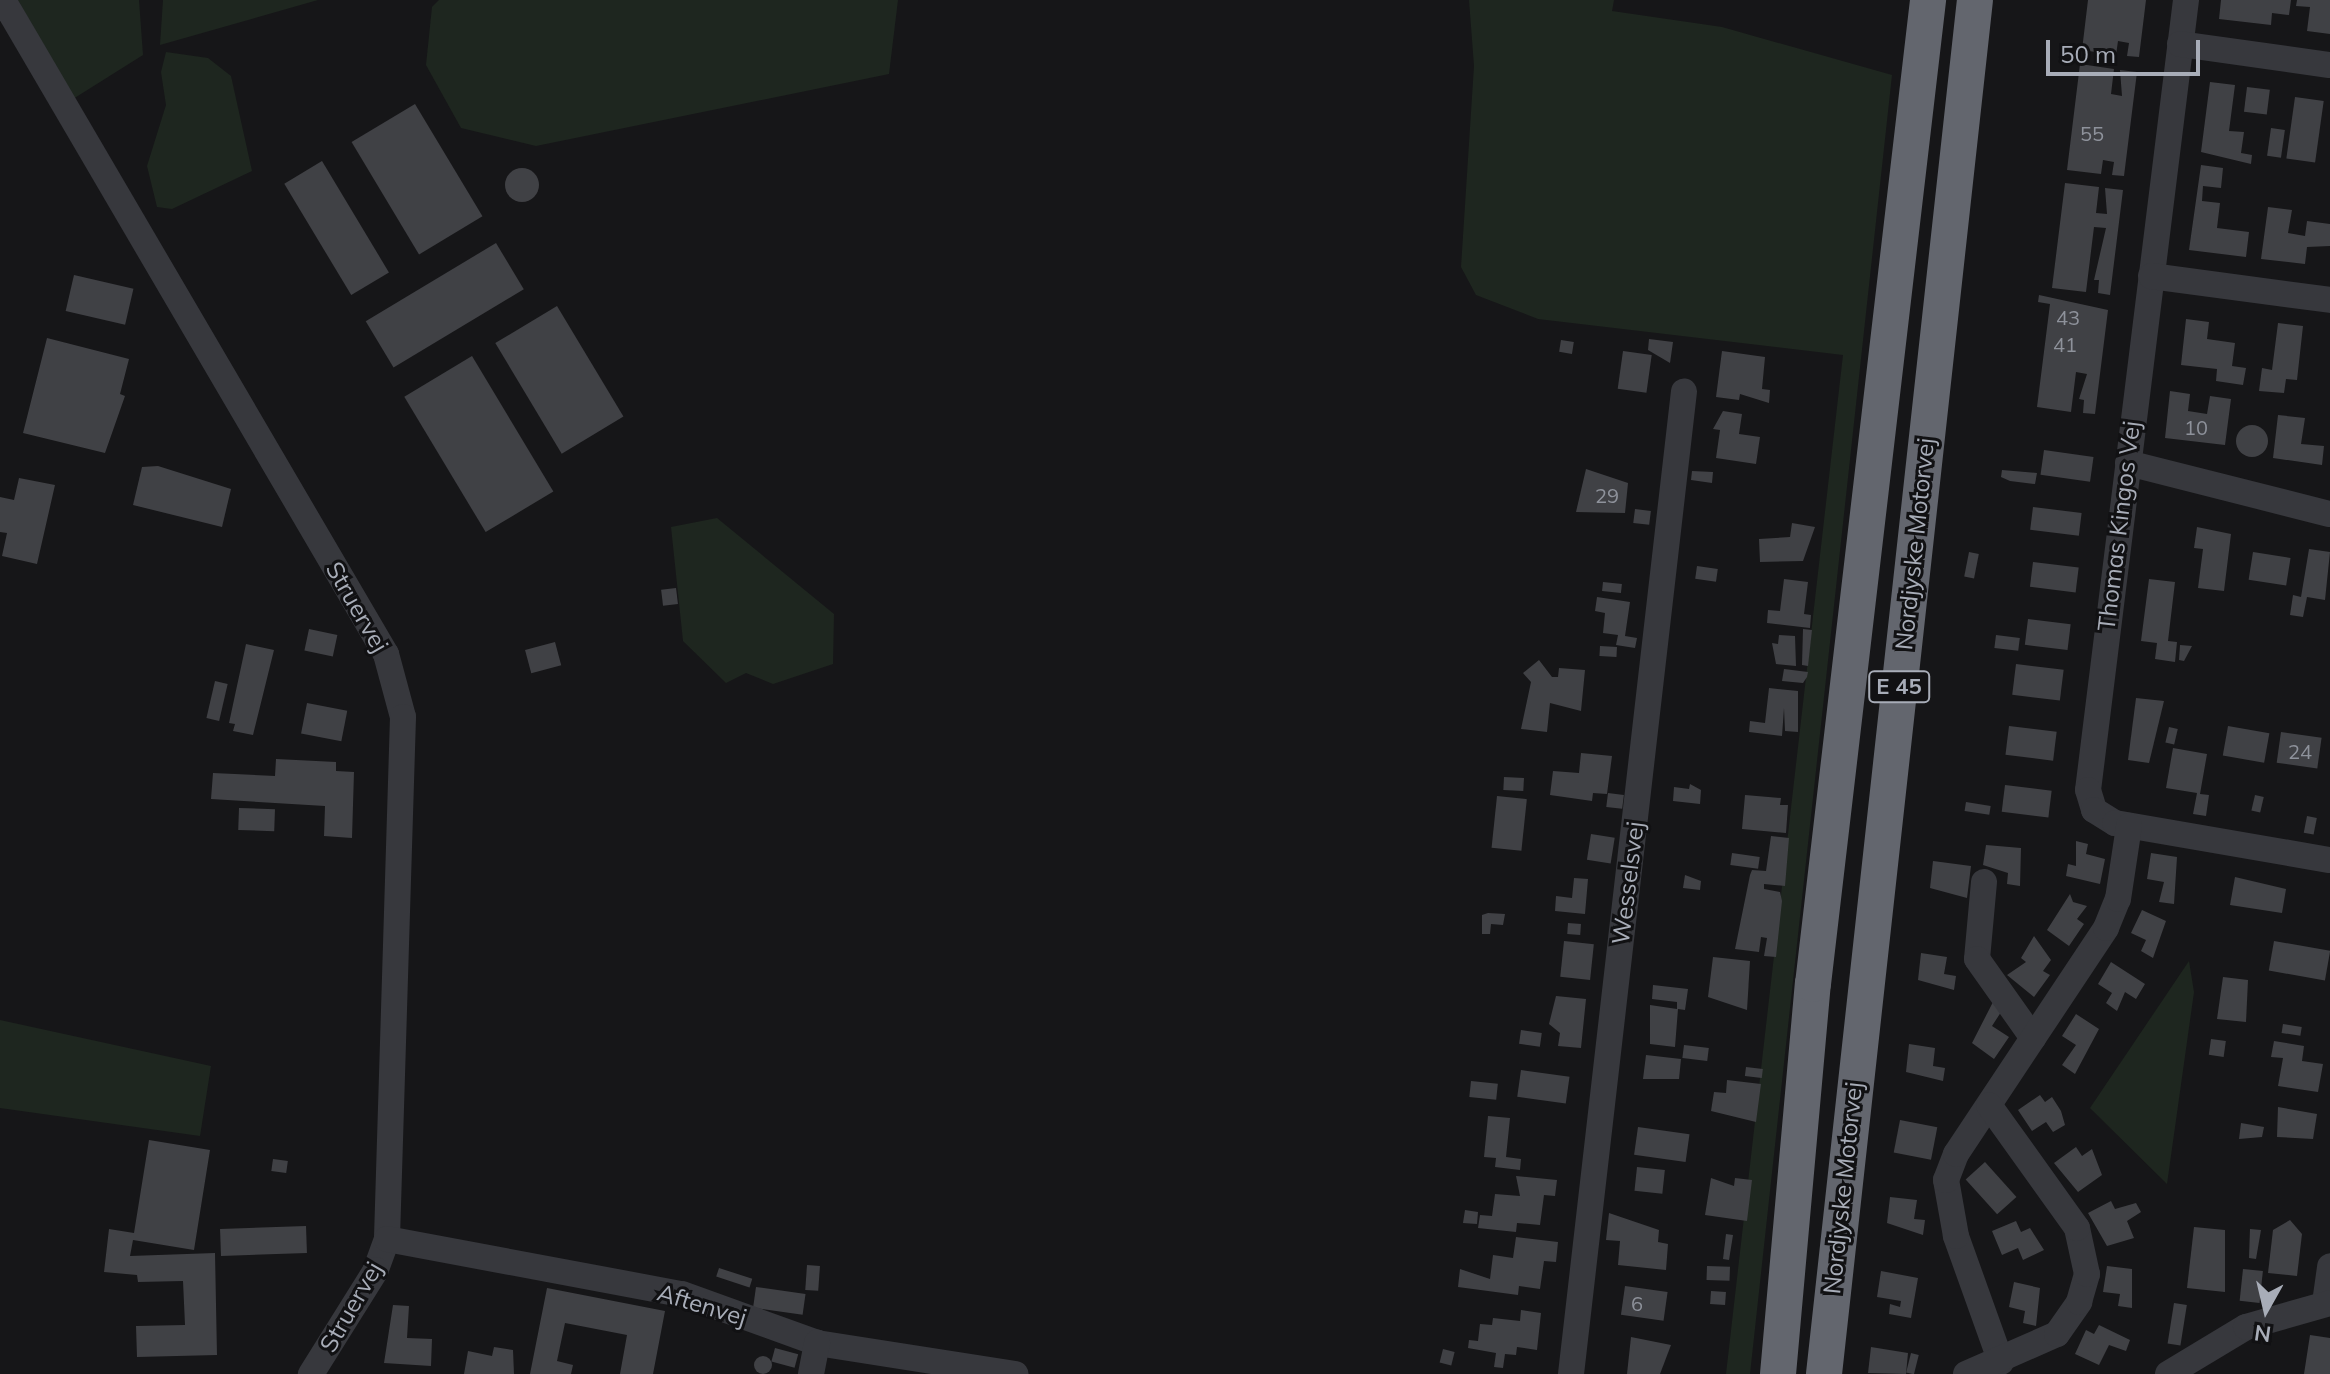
<!DOCTYPE html>
<style>
body{margin:0}
#map{position:relative;width:2330px;height:1374px;overflow:hidden;background:#161618;font-family:Mulish,sans-serif}
div>[style]{position:absolute}
.green>*{inset:0;background:#1e261f}
.building>*{inset:0;background:#404145;transform-origin:0 0}
.round{border-radius:50%}
.minor>*{height:26px;margin:-13px;padding:0 13px;transform-origin:13px;border-radius:13px;background:#37383d}
.highway>*{height:36px;margin:-18px;padding:0 18px;transform-origin:18px;border-radius:18px;background:#63666e}
span{translate:-50% -50%;white-space:nowrap;text-align:center;line-height:1.15;-webkit-text-stroke:6px #111113;paint-order:stroke}
.number-label{font-size:20px;color:#8e929b}
.number-label span{-webkit-text-stroke-width:0}
.shield-label span{padding:2px 6px;background:#111113;border:2px solid;border-radius:6px;-webkit-text-stroke-width:0}
.shield-label{font-size:22px;color:#a8adb8;font-weight:700}
.street-label{font-size:24px;color:#a8adb8}
.north{position:absolute;left:2226px;top:1270px;width:80px;height:80px;-webkit-text-stroke:6px #111113;paint-order:stroke;rotate:188deg;font-size:22px;font-weight:700;line-height:32px;text-align:center;color:#a8adb8}
.north::after{content:'';display:block;margin:auto;width:28px;height:36px;background:#a8adb8;clip-path:polygon(50% 0,100% 100%,50% 72%,0 100%)}
.scale{position:absolute;left:2046px;top:40px;width:154px;height:36px;box-sizing:border-box;border:4px solid #a8adb8;border-top:0;padding-left:10px;font-size:24px;line-height:28px;white-space:nowrap;color:#a8adb8;-webkit-text-stroke:6px #111113;paint-order:stroke}
</style>
<div id="map">
<div class="green">
<i style="clip-path:polygon(18px 0,139px 0,143px 55px,73px 99px)"></i>
<i style="clip-path:polygon(163px 0,318px 0,160px 45px)"></i>
<i style="clip-path:polygon(439px 0,898px 0,889px 74px,536px 146px,461px 128px,426px 65px,432px 7px)"></i>
<i style="clip-path:polygon(1469px 0,1614px 0,1612px 11px,1722px 27px,1892px 75px,1750px 1374px,1726px 1374px,1843px 355px,1538px 319px,1476px 295px,1461px 267px,1474px 66px)"></i>
<i style="clip-path:polygon(166px 52px,208px 58px,231px 76px,252px 171px,172px 209px,157px 207px,147px 166px,166px 105px,161px 72px)"></i>
<i style="clip-path:polygon(717px 518px,834px 614px,833px 664px,773px 684px,746px 673px,726px 683px,683px 641px,671px 527px)"></i>
<i style="clip-path:polygon(2189px 961px,2194px 992px,2167px 1184px,2090px 1108px)"></i>
<i style="clip-path:polygon(0 1020px,211px 1066px,200px 1136px,0 1108px)"></i>
</div>
<div class="building">
<i style="clip-path:polygon(2088px 0,2146px 0,2139px 57px,2127px 56px,2129px 43px,2118px 41px,2116px 55px,2082px 50px)"></i>
<i style="clip-path:polygon(2221px 0,2291px 0,2289px 15px,2272px 13px,2271px 25px,2219px 19px)"></i>
<i style="clip-path:polygon(2297px 0,2330px 0,2330px 34px,2307px 31px,2310px 7px,2296px 6px)"></i>
<i style="clip-path:polygon(2080px 64px,2114px 69px,2111px 94px,2122px 96px,2120px 70px,2137px 72px,2124px 176px,2112px 175px,2114px 162px,2103px 160px,2101px 174px,2067px 170px)"></i>
<i style="clip-path:polygon(2210px 82px,2235px 85px,2229px 131px,2244px 132px,2241px 153px,2252px 155px,2251px 164px,2201px 152px)"></i>
<i style="left:2247px;top:87px;width:23px;height:25px;rotate:7deg"></i>
<i style="left:2295px;top:97px;width:29px;height:62px;rotate:8deg"></i>
<i style="left:415px;top:104px;width:131px;height:74px;rotate:59deg"></i>
<i style="left:2271px;top:128px;width:14px;height:28px;rotate:8deg"></i>
<i style="left:322px;top:161px;width:130px;height:44px;rotate:59deg"></i>
<i style="clip-path:polygon(2201px 165px,2223px 168px,2221px 188px,2203px 186px,2202px 201px,2220px 203px,2217px 228px,2249px 232px,2246px 257px,2189px 250px)"></i>
<i class="round" style="left:505px;top:168px;width:34px;height:34px"></i>
<i style="clip-path:polygon(2065px 183px,2099px 187px,2096px 213px,2107px 214px,2105px 188px,2123px 190px,2110px 295px,2098px 293px,2099px 280px,2094px 280px,2106px 228px,2094px 227px,2086px 292px,2052px 288px)"></i>
<i style="clip-path:polygon(2268px 207px,2292px 210px,2288px 233px,2305px 236px,2307px 221px,2330px 224px,2330px 246px,2307px 247px,2305px 264px,2261px 259px)"></i>
<i style="left:496px;top:243px;width:54px;height:152px;rotate:59deg"></i>
<i style="left:74px;top:275px;width:61px;height:37px;rotate:13deg"></i>
<i style="clip-path:polygon(2039px 295px,2108px 310px,2095px 414px,2083px 413px,2084px 400px,2079px 399px,2087px 374px,2076px 372px,2071px 412px,2037px 407px,2050px 304px,2038px 302px)"></i>
<i style="left:557px;top:306px;width:129px;height:72px;rotate:59deg"></i>
<i style="clip-path:polygon(2186px 319px,2209px 322px,2207px 339px,2235px 343px,2232px 366px,2246px 368px,2243px 385px,2216px 381px,2217px 369px,2181px 365px)"></i>
<i style="clip-path:polygon(2278px 323px,2303px 326px,2297px 380px,2286px 379px,2284px 393px,2259px 391px,2262px 368px,2272px 370px)"></i>
<i style="clip-path:polygon(47px 338px,129px 359px,120px 394px,125px 396px,105px 453px,23px 433px)"></i>
<i style="clip-path:polygon(1649px 339px,1673px 342px,1670px 363px,1648px 350px)"></i>
<i style="left:1561px;top:340px;width:13px;height:12px;rotate:9deg"></i>
<i style="left:1623px;top:351px;width:29px;height:38px;rotate:8deg"></i>
<i style="clip-path:polygon(1722px 351px,1765px 357px,1762px 389px,1770px 390px,1769px 403px,1740px 394px,1739px 400px,1716px 397px)"></i>
<i style="left:472px;top:356px;width:158px;height:79px;rotate:59deg"></i>
<i style="clip-path:polygon(2170px 391px,2190px 394px,2188px 411px,2207px 414px,2210px 396px,2231px 399px,2225px 445px,2165px 438px)"></i>
<i style="clip-path:polygon(1723px 411px,1742px 414px,1739px 434px,1760px 437px,1756px 464px,1716px 458px,1720px 430px,1713px 429px)"></i>
<i style="clip-path:polygon(2278px 415px,2305px 418px,2301px 444px,2324px 446px,2322px 465px,2273px 458px)"></i>
<i class="round" style="left:2236px;top:425px;width:32px;height:32px"></i>
<i style="left:2044px;top:450px;width:50px;height:25px;rotate:8deg"></i>
<i style="clip-path:polygon(158px 466px,231px 489px,222px 527px,133px 505px,142px 467px)"></i>
<i style="clip-path:polygon(1586px 469px,1628px 483px,1625px 513px,1576px 512px)"></i>
<i style="clip-path:polygon(2002px 470px,2037px 473px,2035px 484px,2010px 481px,2001px 477px)"></i>
<i style="clip-path:polygon(1692px 471px,1713px 472px,1712px 483px,1691px 480px)"></i>
<i style="clip-path:polygon(19px 478px,55px 485px,37px 564px,2px 556px,7px 533px,0 532px,0 497px,14px 500px)"></i>
<i style="left:2033px;top:507px;width:49px;height:23px;rotate:7deg"></i>
<i style="left:1635px;top:509px;width:16px;height:14px;rotate:7deg"></i>
<i style="clip-path:polygon(1792px 523px,1815px 527px,1803px 561px,1760px 562px,1759px 539px,1790px 537px)"></i>
<i style="clip-path:polygon(2197px 527px,2231px 534px,2224px 591px,2198px 588px,2203px 549px,2194px 548px)"></i>
<i style="clip-path:polygon(2309px 549px,2330px 552px,2325px 600px,2307px 597px,2303px 617px,2290px 615px,2293px 595px,2301px 597px)"></i>
<i style="left:1969px;top:552px;width:10px;height:25px;rotate:11deg"></i>
<i style="left:2253px;top:552px;width:38px;height:28px;rotate:9deg"></i>
<i style="left:2033px;top:562px;width:46px;height:25px;rotate:7deg"></i>
<i style="left:1697px;top:566px;width:21px;height:13px;rotate:8deg"></i>
<i style="clip-path:polygon(1784px 579px,1808px 582px,1804px 614px,1811px 615px,1810px 628px,1767px 623px,1768px 610px,1780px 611px)"></i>
<i style="clip-path:polygon(2149px 579px,2175px 582px,2168px 641px,2177px 642px,2175px 662px,2155px 659px,2157px 643px,2141px 641px)"></i>
<i style="left:1603px;top:582px;width:19px;height:9px;rotate:6deg"></i>
<i style="left:676px;top:588px;width:16px;height:15px;rotate:83deg"></i>
<i style="clip-path:polygon(1597px 597px,1630px 602px,1625px 636px,1637px 638px,1635px 648px,1616px 645px,1618px 635px,1603px 633px,1605px 613px,1595px 611px)"></i>
<i style="left:2028px;top:619px;width:43px;height:26px;rotate:7deg"></i>
<i style="left:309px;top:629px;width:29px;height:22px;rotate:12deg"></i>
<i style="clip-path:polygon(1803px 629px,1812px 630px,1808px 666px,1802px 665px)"></i>
<i style="clip-path:polygon(1779px 635px,1795px 636px,1796px 666px,1776px 664px,1772px 643px,1778px 644px)"></i>
<i style="left:1996px;top:635px;width:24px;height:13px;rotate:7deg"></i>
<i style="left:555px;top:642px;width:24px;height:31px;rotate:75deg"></i>
<i style="clip-path:polygon(246px 644px,274px 650px,253px 735px,233px 731px,235px 724px,229px 723px)"></i>
<i style="clip-path:polygon(2180px 645px,2192px 646px,2184px 661px,2179px 660px)"></i>
<i style="left:1600px;top:646px;width:17px;height:10px;rotate:3deg"></i>
<i style="clip-path:polygon(1539px 660px,1552px 677px,1558px 677px,1559px 668px,1585px 670px,1581px 711px,1550px 703px,1547px 732px,1521px 729px,1531px 682px,1523px 673px)"></i>
<i style="left:2016px;top:664px;width:48px;height:31px;rotate:7deg"></i>
<i style="clip-path:polygon(1784px 669px,1808px 672px,1807px 677px,1803px 683px,1782px 681px)"></i>
<i style="left:215px;top:681px;width:13px;height:38px;rotate:13deg"></i>
<i style="clip-path:polygon(1769px 688px,1798px 691px,1798px 732px,1785px 731px,1784px 708px,1782px 736px,1749px 732px,1750px 721px,1765px 723px)"></i>
<i style="clip-path:polygon(2136px 698px,2164px 701px,2149px 763px,2128px 760px)"></i>
<i style="left:307px;top:703px;width:41px;height:31px;rotate:11deg"></i>
<i style="left:2009px;top:726px;width:48px;height:29px;rotate:7deg"></i>
<i style="left:2228px;top:726px;width:42px;height:30px;rotate:10deg"></i>
<i style="left:2169px;top:727px;width:9px;height:16px;rotate:13deg"></i>
<i style="left:2281px;top:732px;width:41px;height:31px;rotate:8deg"></i>
<i style="clip-path:polygon(2173px 748px,2207px 754px,2200px 794px,2209px 795px,2206px 816px,2193px 814px,2197px 793px,2166px 788px)"></i>
<i style="clip-path:polygon(1581px 753px,1612px 756px,1607px 794px,1593px 793px,1592px 801px,1550px 795px,1553px 771px,1579px 773px)"></i>
<i style="clip-path:polygon(276px 759px,336px 762px,336px 771px,354px 772px,352px 838px,324px 836px,325px 806px,211px 799px,213px 773px,275px 776px)"></i>
<i style="left:1504px;top:777px;width:20px;height:13px;rotate:3deg"></i>
<i style="clip-path:polygon(1690px 784px,1701px 790px,1700px 804px,1673px 801px,1674px 787px,1689px 789px)"></i>
<i style="left:2005px;top:785px;width:47px;height:27px;rotate:7deg"></i>
<i style="left:1608px;top:793px;width:16px;height:14px;rotate:7deg"></i>
<i style="clip-path:polygon(1745px 795px,1781px 798px,1780px 805px,1788px 805px,1786px 833px,1742px 829px)"></i>
<i style="left:2255px;top:795px;width:9px;height:16px;rotate:13deg"></i>
<i style="left:1497px;top:796px;width:30px;height:52px;rotate:6deg"></i>
<i style="left:1966px;top:802px;width:25px;height:9px;rotate:9deg"></i>
<i style="left:239px;top:808px;width:36px;height:22px;rotate:2deg"></i>
<i style="left:2307px;top:816px;width:10px;height:17px;rotate:11deg"></i>
<i style="left:1591px;top:834px;width:24px;height:26px;rotate:9deg"></i>
<i style="clip-path:polygon(1771px 836px,1789px 838px,1785px 886px,1764px 884px,1764px 889px,1780px 892px,1782px 901px,1776px 957px,1764px 956px,1767px 938px,1761px 937px,1759px 952px,1735px 949px,1750px 875px,1752px 870px,1766px 871px)"></i>
<i style="clip-path:polygon(2076px 841px,2088px 844px,2086px 854px,2105px 859px,2100px 884px,2066px 876px,2068px 864px,2076px 866px)"></i>
<i style="clip-path:polygon(1986px 845px,2021px 848px,2020px 886px,2007px 884px,2008px 873px,1983px 865px)"></i>
<i style="left:1732px;top:853px;width:28px;height:12px;rotate:8deg"></i>
<i style="clip-path:polygon(2151px 853px,2177px 857px,2174px 904px,2159px 902px,2164px 882px,2147px 879px)"></i>
<i style="clip-path:polygon(1933px 861px,1971px 866px,1967px 898px,1930px 888px)"></i>
<i style="clip-path:polygon(1685px 875px,1701px 881px,1700px 890px,1683px 888px)"></i>
<i style="clip-path:polygon(2235px 877px,2286px 889px,2282px 913px,2230px 905px)"></i>
<i style="clip-path:polygon(1574px 878px,1588px 879px,1585px 914px,1555px 911px,1556px 896px,1572px 898px)"></i>
<i style="clip-path:polygon(2070px 894px,2073px 902px,2087px 906px,2077px 919px,2084px 924px,2069px 946px,2047px 930px)"></i>
<i style="clip-path:polygon(2142px 910px,2166px 921px,2153px 958px,2141px 951px,2146px 940px,2131px 933px)"></i>
<i style="clip-path:polygon(1488px 913px,1505px 914px,1503px 925px,1491px 924px,1490px 934px,1482px 934px,1482px 915px)"></i>
<i style="left:1568px;top:923px;width:13px;height:11px;rotate:4deg"></i>
<i style="clip-path:polygon(2034px 936px,2051px 960px,2043px 971px,2050px 975px,2034px 997px,2007px 975px,2026px 962px,2021px 958px)"></i>
<i style="left:1564px;top:941px;width:30px;height:36px;rotate:6deg"></i>
<i style="left:2274px;top:941px;width:57px;height:30px;rotate:10deg"></i>
<i style="clip-path:polygon(1921px 953px,1947px 957px,1944px 974px,1956px 976px,1954px 990px,1918px 980px)"></i>
<i style="clip-path:polygon(1713px 957px,1750px 961px,1747px 1010px,1708px 997px)"></i>
<i style="clip-path:polygon(2111px 962px,2145px 984px,2136px 999px,2125px 992px,2117px 1011px,2106px 1003px,2112px 993px,2098px 984px)"></i>
<i style="clip-path:polygon(2223px 977px,2248px 980px,2246px 1022px,2217px 1019px)"></i>
<i style="clip-path:polygon(1653px 985px,1688px 989px,1685px 1010px,1678px 1009px,1675px 1047px,1650px 1044px,1650px 1005px,1677px 1009px,1677px 1002px,1652px 999px)"></i>
<i style="clip-path:polygon(1556px 996px,1586px 999px,1581px 1048px,1558px 1046px,1560px 1033px,1549px 1024px)"></i>
<i style="clip-path:polygon(1993px 1002px,2003px 1009px,1992px 1026px,2009px 1037px,1994px 1059px,1972px 1043px)"></i>
<i style="clip-path:polygon(2076px 1014px,2099px 1029px,2075px 1074px,2062px 1065px,2076px 1045px,2062px 1036px)"></i>
<i style="left:2283px;top:1024px;width:19px;height:9px;rotate:9deg"></i>
<i style="left:1521px;top:1030px;width:21px;height:14px;rotate:8deg"></i>
<i style="left:2211px;top:1039px;width:15px;height:16px;rotate:8deg"></i>
<i style="clip-path:polygon(2274px 1041px,2304px 1046px,2302px 1061px,2323px 1064px,2318px 1092px,2278px 1086px,2283px 1058px,2271px 1057px)"></i>
<i style="clip-path:polygon(1909px 1044px,1935px 1048px,1933px 1066px,1945px 1068px,1943px 1081px,1906px 1072px)"></i>
<i style="left:1684px;top:1045px;width:25px;height:13px;rotate:7deg"></i>
<i style="clip-path:polygon(1646px 1055px,1681px 1059px,1679px 1079px,1643px 1079px)"></i>
<i style="left:1746px;top:1067px;width:17px;height:9px;rotate:7deg"></i>
<i style="left:1521px;top:1070px;width:49px;height:27px;rotate:8deg"></i>
<i style="clip-path:polygon(1727px 1080px,1761px 1084px,1756px 1122px,1711px 1111px,1714px 1092px,1726px 1093px)"></i>
<i style="left:1471px;top:1081px;width:27px;height:16px;rotate:6deg"></i>
<i style="clip-path:polygon(2040px 1095px,2045px 1102px,2052px 1097px,2061px 1111px,2065px 1125px,2053px 1132px,2046px 1122px,2032px 1131px,2018px 1110px)"></i>
<i style="clip-path:polygon(2278px 1107px,2317px 1114px,2313px 1139px,2277px 1137px)"></i>
<i style="clip-path:polygon(1488px 1116px,1510px 1118px,1506px 1157px,1521px 1159px,1520px 1170px,1495px 1167px,1496px 1158px,1484px 1157px)"></i>
<i style="left:1900px;top:1120px;width:38px;height:33px;rotate:11deg"></i>
<i style="clip-path:polygon(2241px 1123px,2264px 1127px,2262px 1137px,2239px 1139px)"></i>
<i style="left:1638px;top:1127px;width:52px;height:28px;rotate:8deg"></i>
<i style="clip-path:polygon(149px 1140px,210px 1150px,194px 1250px,133px 1240px,130px 1256px,215px 1253px,217px 1355px,137px 1357px,136px 1326px,185px 1325px,183px 1281px,138px 1282px,137px 1275px,104px 1272px,109px 1229px,134px 1233px)"></i>
<i style="clip-path:polygon(2076px 1147px,2082px 1156px,2092px 1149px,2102px 1175px,2078px 1192px,2054px 1163px)"></i>
<i style="left:273px;top:1159px;width:15px;height:12px;rotate:8deg"></i>
<i style="left:1985px;top:1162px;width:47px;height:26px;rotate:48deg"></i>
<i style="left:1637px;top:1167px;width:28px;height:24px;rotate:6deg"></i>
<i style="clip-path:polygon(1516px 1176px,1557px 1180px,1555px 1196px,1544px 1195px,1540px 1225px,1517px 1223px,1516px 1232px,1478px 1228px,1480px 1215px,1492px 1216px,1495px 1194px,1520px 1196px)"></i>
<i style="clip-path:polygon(1711px 1178px,1734px 1186px,1735px 1178px,1752px 1180px,1747px 1221px,1705px 1215px)"></i>
<i style="clip-path:polygon(1890px 1197px,1917px 1200px,1914px 1219px,1925px 1220px,1923px 1235px,1887px 1223px)"></i>
<i style="clip-path:polygon(2111px 1201px,2115px 1209px,2136px 1203px,2141px 1212px,2127px 1221px,2134px 1238px,2107px 1246px,2088px 1213px)"></i>
<i style="clip-path:polygon(1465px 1210px,1478px 1212px,1477px 1224px,1463px 1223px)"></i>
<i style="clip-path:polygon(1609px 1213px,1659px 1230px,1658px 1242px,1668px 1244px,1666px 1270px,1618px 1265px,1620px 1241px,1606px 1240px)"></i>
<i style="clip-path:polygon(2290px 1220px,2302px 1234px,2297px 1276px,2268px 1273px,2273px 1230px)"></i>
<i style="clip-path:polygon(2016px 1221px,2021px 1232px,2030px 1228px,2044px 1250px,2023px 1260px,2018px 1248px,2002px 1255px,1992px 1231px)"></i>
<i style="left:306px;top:1226px;width:27px;height:86px;rotate:88deg"></i>
<i style="clip-path:polygon(2194px 1227px,2225px 1230px,2225px 1292px,2187px 1288px)"></i>
<i style="clip-path:polygon(2250px 1229px,2261px 1230px,2256px 1259px,2249px 1258px)"></i>
<i style="clip-path:polygon(1726px 1234px,1733px 1235px,1729px 1260px,1723px 1259px)"></i>
<i style="clip-path:polygon(1516px 1237px,1558px 1242px,1556px 1262px,1544px 1261px,1540px 1289px,1519px 1286px,1518px 1295px,1458px 1287px,1460px 1269px,1490px 1279px,1493px 1255px,1513px 1258px)"></i>
<i style="left:807px;top:1265px;width:13px;height:25px;rotate:4deg"></i>
<i style="left:1707px;top:1266px;width:23px;height:14px;rotate:2deg"></i>
<i style="clip-path:polygon(2107px 1266px,2132px 1269px,2132px 1308px,2118px 1306px,2120px 1294px,2103px 1292px)"></i>
<i style="left:719px;top:1268px;width:35px;height:9px;rotate:18deg"></i>
<i style="left:2243px;top:1269px;width:20px;height:32px;rotate:6deg"></i>
<i style="clip-path:polygon(1881px 1271px,1918px 1278px,1911px 1318px,1889px 1314px,1890px 1304px,1900px 1307px,1901px 1301px,1877px 1297px)"></i>
<i style="clip-path:polygon(2014px 1282px,2040px 1288px,2036px 1326px,2023px 1323px,2025px 1311px,2009px 1307px)"></i>
<i style="left:1625px;top:1286px;width:43px;height:29px;rotate:8deg"></i>
<i style="left:756px;top:1287px;width:50px;height:21px;rotate:8deg"></i>
<i style="clip-path:polygon(547px 1288px,665px 1311px,653px 1374px,620px 1374px,627px 1335px,565px 1323px,557px 1361px,573px 1365px,571px 1374px,530px 1374px)"></i>
<i style="left:1711px;top:1291px;width:15px;height:13px;rotate:4deg"></i>
<i style="left:2174px;top:1303px;width:13px;height:41px;rotate:9deg"></i>
<i style="clip-path:polygon(393px 1305px,409px 1306px,407px 1338px,432px 1339px,431px 1366px,384px 1363px)"></i>
<i style="clip-path:polygon(1521px 1310px,1541px 1313px,1537px 1350px,1517px 1347px,1516px 1355px,1505px 1354px,1503px 1368px,1494px 1367px,1496px 1353px,1468px 1348px,1469px 1340px,1478px 1341px,1480px 1324px,1492px 1325px,1493px 1318px,1520px 1321px)"></i>
<i style="clip-path:polygon(2099px 1325px,2130px 1340px,2126px 1351px,2109px 1345px,2099px 1365px,2075px 1354px,2086px 1330px,2094px 1334px)"></i>
<i style="clip-path:polygon(2310px 1335px,2330px 1338px,2330px 1374px,2304px 1374px)"></i>
<i style="clip-path:polygon(1631px 1337px,1671px 1345px,1660px 1374px,1627px 1374px)"></i>
<i style="clip-path:polygon(494px 1347px,513px 1350px,514px 1374px,464px 1374px,468px 1351px,492px 1356px)"></i>
<i style="clip-path:polygon(1871px 1347px,1908px 1353px,1906px 1374px,1868px 1373px)"></i>
<i style="left:775px;top:1348px;width:24px;height:14px;rotate:15deg"></i>
<i style="left:1443px;top:1349px;width:12px;height:14px;rotate:14deg"></i>
<i style="left:1911px;top:1353px;width:8px;height:20px;rotate:14deg"></i>
<i class="round" style="left:754px;top:1356px;width:18px;height:18px"></i>
</div>
<div class="minor">
<i style="left:3px;top:0;width:758px;rotate:59.65deg"></i>
<i style="left:386px;top:654px;width:65px;rotate:74.9deg"></i>
<i style="left:403px;top:717px;width:522px;rotate:91.76deg"></i>
<i style="left:387px;top:1239px;width:33px;rotate:110deg"></i>
<i style="left:376px;top:1270px;width:123px;rotate:122deg"></i>
<i style="left:2186px;top:0;width:796px;rotate:97.07deg"></i>
<i style="left:2088px;top:790px;width:21px;rotate:73deg"></i>
<i style="left:2094px;top:810px;width:25px;rotate:32deg"></i>
<i style="left:2115px;top:823px;width:218px;rotate:9.8deg"></i>
<i style="left:2180px;top:44px;width:151px;rotate:8deg"></i>
<i style="left:2151px;top:276px;width:181px;rotate:7.6deg"></i>
<i style="left:2128px;top:463px;width:208px;rotate:14.2deg"></i>
<i style="left:1984px;top:882px;width:77px;rotate:95.2deg"></i>
<i style="left:1977px;top:959px;width:97px;rotate:54.7deg"></i>
<i style="left:387px;top:1239px;width:300px;rotate:10.6deg"></i>
<i style="left:682px;top:1294px;width:144px;rotate:19.9deg"></i>
<i style="left:817px;top:1343px;width:201px;rotate:8.9deg"></i>
<i style="left:2325px;top:1303px;width:37px;rotate:-82deg"></i>
<i style="left:2001px;top:1362px;width:134px;rotate:-109.7deg"></i>
<i style="left:1956px;top:1236px;width:57px;rotate:-100.1deg"></i>
<i style="left:1946px;top:1180px;width:28px;rotate:-69deg"></i>
<i style="left:1956px;top:1154px;width:271px;rotate:-56.4deg"></i>
<i style="left:2106px;top:928px;width:31px;rotate:-68deg"></i>
<i style="left:2118px;top:899px;width:74px;rotate:-81.4deg"></i>
<i style="left:811px;top:1374px;width:32px;rotate:-79deg"></i>
<i style="left:1571px;top:1374px;width:989px;rotate:-83.44deg"></i>
<i style="left:1966px;top:1374px;width:99px;rotate:-23.7deg"></i>
<i style="left:2057px;top:1334px;width:39px;rotate:-55deg"></i>
<i style="left:2079px;top:1302px;width:29px;rotate:-74deg"></i>
<i style="left:2087px;top:1274px;width:47px;rotate:-102.3deg"></i>
<i style="left:2077px;top:1228px;width:151px;rotate:-125.6deg"></i>
<i style="left:2168px;top:1374px;width:91px;rotate:-31.1deg"></i>
<i style="left:2246px;top:1327px;width:87px;rotate:-15.9deg"></i>
</div>
<div class="highway">
<i style="left:1778px;top:1374px;width:392px;rotate:-84.9deg"></i>
<i style="left:1813px;top:984px;width:991px;rotate:-83.33deg"></i>
<i style="left:1824px;top:1374px;width:1382px;rotate:-83.73deg"></i>
</div>
<div class="number-label">
<span style="left:2092px;top:133px">55</span>
<span style="left:2068px;top:317px">43</span>
<span style="left:2065px;top:344px">41</span>
<span style="left:2196px;top:427px">10</span>
<span style="left:1607px;top:495px">29</span>
<span style="left:2300px;top:751px">24</span>
<span style="left:1637px;top:1303px">6</span>
</div>
<div class="shield-label">
<span style="left:1899px;top:687px">E 45</span>
</div>
<div class="street-label">
<span style="left:2119px;top:526px;rotate:-83deg">Thomas Kingos Vej</span>
<span style="left:1915px;top:544px;rotate:-84deg">Nordjyske Motorvej</span>
<span style="left:357px;top:607px;rotate:60deg">Struervej</span>
<span style="left:1628px;top:883px;rotate:-83deg">Wesselsvej</span>
<span style="left:1843px;top:1188px;rotate:-84deg">Nordjyske Motorvej</span>
<span style="left:702px;top:1305px;rotate:17deg">Aftenvej</span>
<span style="left:351px;top:1307px;rotate:-60deg">Struervej</span>
</div>
<div class="north">N</div>
<div class="scale">50 m</div>
</div>
